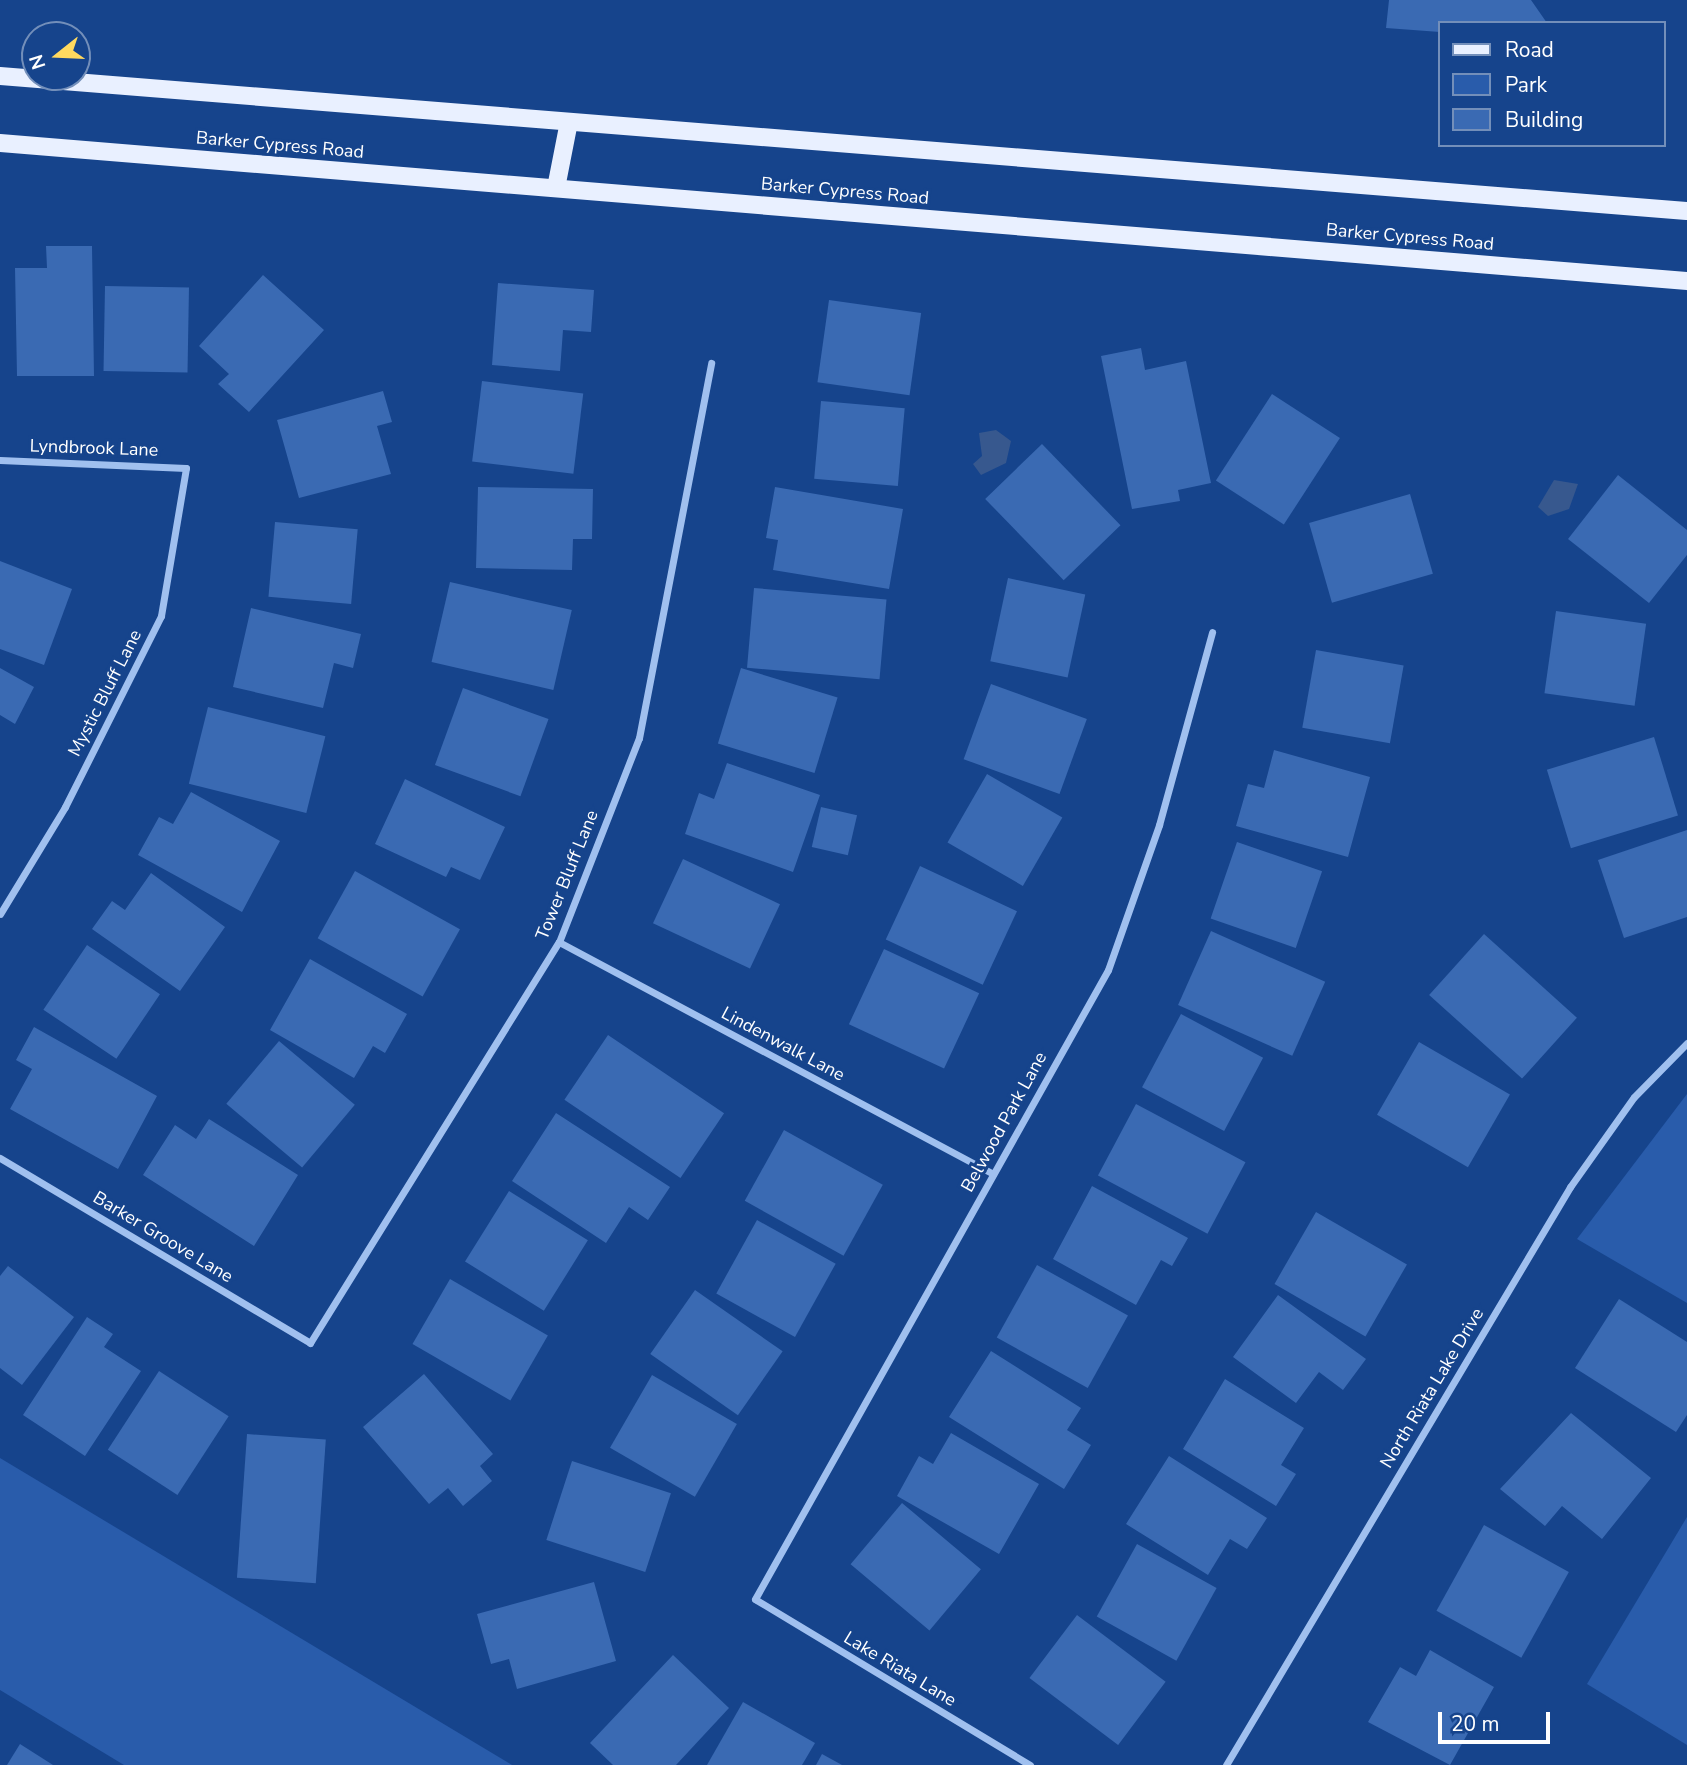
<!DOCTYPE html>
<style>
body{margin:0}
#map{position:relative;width:1687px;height:1765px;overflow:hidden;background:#16448c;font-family:"Nunito Sans",sans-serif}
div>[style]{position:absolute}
.green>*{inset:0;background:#295cab}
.water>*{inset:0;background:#37588e}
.building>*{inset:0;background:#3a6ab3;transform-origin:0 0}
.minor>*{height:7px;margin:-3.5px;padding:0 3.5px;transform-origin:3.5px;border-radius:3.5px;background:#a0c0ef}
.primary>*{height:18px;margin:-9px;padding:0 9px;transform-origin:9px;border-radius:9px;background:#e9f0ff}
span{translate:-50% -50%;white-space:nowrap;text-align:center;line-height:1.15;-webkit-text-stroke:6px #16448c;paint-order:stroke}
.street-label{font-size:18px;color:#fff}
.legend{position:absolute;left:1438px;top:21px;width:228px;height:126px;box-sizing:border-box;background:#16448c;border:2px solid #738fba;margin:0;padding:9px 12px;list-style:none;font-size:21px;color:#fff}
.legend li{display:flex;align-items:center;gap:14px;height:35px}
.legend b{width:35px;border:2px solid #738fba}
.north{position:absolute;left:21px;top:21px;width:70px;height:70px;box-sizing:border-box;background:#16448c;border:2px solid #738fba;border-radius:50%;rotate:252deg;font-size:19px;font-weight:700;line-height:28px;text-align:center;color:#fff}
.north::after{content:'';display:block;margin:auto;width:24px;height:32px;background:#ffd95f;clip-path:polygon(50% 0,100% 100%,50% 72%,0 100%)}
.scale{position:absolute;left:1438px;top:1712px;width:112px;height:32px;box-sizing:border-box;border:4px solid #fff;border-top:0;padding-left:9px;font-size:21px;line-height:24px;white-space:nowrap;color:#fff;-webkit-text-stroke:5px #16448c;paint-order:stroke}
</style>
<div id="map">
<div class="green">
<i style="clip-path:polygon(1687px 1094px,1687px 1303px,1577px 1239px)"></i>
<i style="clip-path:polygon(0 1458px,512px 1765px,124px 1765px,0 1690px)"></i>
<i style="clip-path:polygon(1687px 1517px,1687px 1745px,1587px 1684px)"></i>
</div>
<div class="water">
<i style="clip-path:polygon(996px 430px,1011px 441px,1006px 463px,981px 475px,973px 464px,982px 456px,979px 433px)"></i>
<i style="clip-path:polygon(1554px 480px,1578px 484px,1569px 509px,1548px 516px,1538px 507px)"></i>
</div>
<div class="building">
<i style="clip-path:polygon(1389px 0,1531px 0,1547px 23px,1440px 23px,1440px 32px,1386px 28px)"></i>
<i style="clip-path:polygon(46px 246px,92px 246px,94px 376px,17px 376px,15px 268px,47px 268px)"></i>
<i style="clip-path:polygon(263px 275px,324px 330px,249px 412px,218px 384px,229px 374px,199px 346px)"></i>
<i style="clip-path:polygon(498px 283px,594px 290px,591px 332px,563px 330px,560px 371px,492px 365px)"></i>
<i style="left:105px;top:286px;width:84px;height:85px;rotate:1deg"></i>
<i style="left:829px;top:300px;width:93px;height:83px;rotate:8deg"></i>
<i style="clip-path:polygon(1141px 348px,1145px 370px,1186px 361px,1211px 483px,1178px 490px,1180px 501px,1132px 509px,1101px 356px)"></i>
<i style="left:482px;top:381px;width:102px;height:81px;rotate:7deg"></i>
<i style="clip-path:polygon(383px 391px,392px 422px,377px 426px,391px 474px,299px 498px,277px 420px)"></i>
<i style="left:1272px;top:394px;width:81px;height:103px;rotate:33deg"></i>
<i style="left:821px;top:401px;width:84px;height:78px;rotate:5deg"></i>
<i style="left:1042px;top:444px;width:113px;height:79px;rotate:46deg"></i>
<i style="clip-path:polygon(1618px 475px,1687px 530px,1687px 555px,1649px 603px,1568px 539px)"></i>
<i style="clip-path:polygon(478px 487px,593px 489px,592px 539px,573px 539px,572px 570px,476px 568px)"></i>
<i style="clip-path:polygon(775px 487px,903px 509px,889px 589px,773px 570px,778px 540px,766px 538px)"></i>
<i style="left:1410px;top:494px;width:83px;height:105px;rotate:74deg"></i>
<i style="left:275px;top:522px;width:83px;height:75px;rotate:5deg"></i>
<i style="clip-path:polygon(0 561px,72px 589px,44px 665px,0 649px)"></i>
<i style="left:1008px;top:578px;width:79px;height:85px;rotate:12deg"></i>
<i style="left:450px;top:582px;width:125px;height:82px;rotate:13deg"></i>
<i style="left:754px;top:588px;width:133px;height:80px;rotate:5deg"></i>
<i style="clip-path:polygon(251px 608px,361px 634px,353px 668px,334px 663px,323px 708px,233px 687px)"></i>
<i style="left:1556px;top:611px;width:91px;height:83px;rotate:8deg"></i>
<i style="left:1316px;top:650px;width:89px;height:79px;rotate:10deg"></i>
<i style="clip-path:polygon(0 668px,34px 687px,15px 724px,0 715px)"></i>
<i style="left:741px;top:668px;width:101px;height:79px;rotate:17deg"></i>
<i style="left:991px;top:684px;width:102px;height:80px;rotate:20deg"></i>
<i style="left:463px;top:688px;width:91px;height:82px;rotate:20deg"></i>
<i style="left:208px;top:707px;width:121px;height:79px;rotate:14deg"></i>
<i style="left:1654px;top:737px;width:82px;height:112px;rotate:73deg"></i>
<i style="clip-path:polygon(1274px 750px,1370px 777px,1348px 857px,1236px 826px,1248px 784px,1264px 788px)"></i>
<i style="clip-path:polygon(727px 763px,820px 795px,793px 872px,685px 834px,699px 793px,714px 799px)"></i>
<i style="left:987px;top:774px;width:87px;height:79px;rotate:30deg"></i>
<i style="clip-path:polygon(405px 779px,505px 827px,480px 880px,451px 867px,446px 877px,375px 844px)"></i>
<i style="clip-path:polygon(191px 792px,280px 841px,242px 912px,138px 855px,159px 817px,173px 824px)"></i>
<i style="left:821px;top:807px;width:37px;height:41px;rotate:13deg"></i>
<i style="clip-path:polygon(1687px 830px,1687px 917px,1624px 938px,1598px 860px)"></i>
<i style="left:1237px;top:842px;width:90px;height:81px;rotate:19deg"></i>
<i style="left:683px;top:859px;width:107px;height:71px;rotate:25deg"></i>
<i style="left:920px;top:866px;width:107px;height:81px;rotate:25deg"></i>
<i style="left:355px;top:871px;width:120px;height:77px;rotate:29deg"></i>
<i style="clip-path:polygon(151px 873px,225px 927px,180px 991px,92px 929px,112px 901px,125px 910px)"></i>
<i style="left:1211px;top:931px;width:125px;height:81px;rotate:24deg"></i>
<i style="left:1484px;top:934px;width:125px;height:82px;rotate:42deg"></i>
<i style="left:87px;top:945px;width:88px;height:78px;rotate:34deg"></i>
<i style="left:884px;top:949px;width:105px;height:83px;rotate:25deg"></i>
<i style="clip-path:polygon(310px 959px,407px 1014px,385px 1053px,373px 1046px,354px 1078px,270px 1030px)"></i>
<i style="left:1181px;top:1014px;width:93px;height:83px;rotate:28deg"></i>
<i style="clip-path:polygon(34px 1027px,157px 1096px,118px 1169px,10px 1109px,32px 1069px,16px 1060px)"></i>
<i style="left:608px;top:1035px;width:140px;height:78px;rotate:34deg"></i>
<i style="left:279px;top:1041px;width:99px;height:82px;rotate:40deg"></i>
<i style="left:1419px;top:1042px;width:105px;height:84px;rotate:30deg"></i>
<i style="left:1136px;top:1104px;width:124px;height:81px;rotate:28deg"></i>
<i style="clip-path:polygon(556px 1113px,670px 1187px,648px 1220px,629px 1207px,606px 1243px,512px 1181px)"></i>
<i style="clip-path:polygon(209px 1119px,298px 1175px,254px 1246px,143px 1175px,175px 1125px,196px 1139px)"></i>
<i style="left:784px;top:1130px;width:113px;height:81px;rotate:29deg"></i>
<i style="clip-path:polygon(1092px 1186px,1188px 1238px,1172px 1266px,1161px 1260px,1136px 1305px,1053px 1259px)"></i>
<i style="left:509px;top:1191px;width:93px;height:83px;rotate:32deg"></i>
<i style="left:1316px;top:1212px;width:105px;height:83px;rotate:30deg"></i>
<i style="left:757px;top:1220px;width:90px;height:84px;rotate:29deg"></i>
<i style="left:1037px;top:1265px;width:104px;height:83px;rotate:29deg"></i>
<i style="clip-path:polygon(8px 1266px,74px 1317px,22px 1385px,0 1368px,0 1276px)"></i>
<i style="left:450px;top:1279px;width:113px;height:75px;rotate:30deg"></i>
<i style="left:695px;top:1290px;width:107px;height:78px;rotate:35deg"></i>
<i style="clip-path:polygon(1278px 1295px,1366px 1359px,1343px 1390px,1319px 1372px,1296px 1403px,1233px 1357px)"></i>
<i style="clip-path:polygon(1619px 1299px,1687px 1342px,1687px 1415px,1676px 1432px,1575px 1368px)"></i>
<i style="clip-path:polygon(87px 1317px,113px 1334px,104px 1347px,141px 1371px,85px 1456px,23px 1415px)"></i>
<i style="clip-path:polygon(991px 1351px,1081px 1408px,1067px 1430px,1091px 1445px,1064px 1489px,949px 1417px)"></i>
<i style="left:159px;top:1371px;width:83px;height:94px;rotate:33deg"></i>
<i style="clip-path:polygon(424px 1374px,493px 1454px,480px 1466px,492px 1481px,463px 1506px,448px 1488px,429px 1504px,363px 1427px)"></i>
<i style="left:652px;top:1375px;width:98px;height:84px;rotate:30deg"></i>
<i style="clip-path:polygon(1225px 1379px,1304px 1428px,1281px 1465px,1296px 1474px,1276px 1506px,1183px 1449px)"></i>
<i style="clip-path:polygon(1571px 1413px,1651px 1478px,1602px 1539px,1562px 1506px,1545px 1526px,1500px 1489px)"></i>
<i style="clip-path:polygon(951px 1433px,1039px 1484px,999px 1554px,897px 1496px,919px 1456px,933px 1464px)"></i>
<i style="left:247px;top:1434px;width:79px;height:144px;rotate:4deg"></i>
<i style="clip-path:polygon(1169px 1456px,1267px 1518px,1247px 1549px,1230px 1539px,1208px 1575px,1126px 1524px)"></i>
<i style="left:572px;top:1461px;width:104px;height:83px;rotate:18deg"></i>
<i style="left:902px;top:1503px;width:103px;height:80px;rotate:40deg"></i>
<i style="left:1484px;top:1525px;width:97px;height:98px;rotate:29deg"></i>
<i style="left:1137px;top:1544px;width:91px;height:83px;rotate:29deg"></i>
<i style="clip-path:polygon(594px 1582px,616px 1661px,517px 1689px,509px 1659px,491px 1664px,477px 1614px)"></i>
<i style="left:1077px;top:1615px;width:111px;height:79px;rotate:37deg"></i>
<i style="clip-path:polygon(1430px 1650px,1494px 1687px,1450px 1765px,1368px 1722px,1400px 1667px,1416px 1676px)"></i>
<i style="clip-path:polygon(673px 1655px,729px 1708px,676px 1765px,613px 1765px,590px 1743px)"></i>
<i style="clip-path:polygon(743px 1702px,815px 1743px,802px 1765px,707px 1765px)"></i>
<i style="clip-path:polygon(20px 1744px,53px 1765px,7px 1765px)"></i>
<i style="clip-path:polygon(822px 1754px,842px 1765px,816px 1765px)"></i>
</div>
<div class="minor">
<i style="left:0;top:460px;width:186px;rotate:2.5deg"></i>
<i style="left:186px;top:468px;width:150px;rotate:99.6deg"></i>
<i style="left:161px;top:616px;width:214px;rotate:116.7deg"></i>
<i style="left:65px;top:807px;width:125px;rotate:121.3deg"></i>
<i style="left:559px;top:942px;width:492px;rotate:28.1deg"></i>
<i style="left:0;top:1158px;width:361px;rotate:30.8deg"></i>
<i style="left:310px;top:1343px;width:472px;rotate:-58.2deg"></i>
<i style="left:559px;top:942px;width:219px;rotate:-68.6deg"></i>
<i style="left:639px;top:738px;width:382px;rotate:-79.1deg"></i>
<i style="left:1030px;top:1765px;width:321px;rotate:-148.9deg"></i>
<i style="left:755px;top:1599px;width:721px;rotate:-60.7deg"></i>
<i style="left:1108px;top:970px;width:154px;rotate:-70.6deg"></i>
<i style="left:1159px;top:825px;width:200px;rotate:-74.6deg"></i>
<i style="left:1226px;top:1765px;width:673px;rotate:-59.24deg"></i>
<i style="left:1570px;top:1187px;width:110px;rotate:-54.6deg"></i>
<i style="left:1634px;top:1097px;width:76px;rotate:-45.5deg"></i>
</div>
<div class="primary">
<i style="left:0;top:76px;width:1692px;rotate:4.58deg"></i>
<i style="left:0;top:143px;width:1693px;rotate:4.68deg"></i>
<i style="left:556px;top:188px;width:67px;rotate:-78.9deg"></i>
</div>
<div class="street-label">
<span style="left:280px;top:145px;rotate:5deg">Barker Cypress Road</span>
<span style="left:845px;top:191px;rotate:5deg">Barker Cypress Road</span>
<span style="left:1410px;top:237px;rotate:5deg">Barker Cypress Road</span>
<span style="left:94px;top:448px;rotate:2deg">Lyndbrook Lane</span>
<span style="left:105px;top:693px;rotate:-63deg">Mystic Bluff Lane</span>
<span style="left:567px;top:875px;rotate:-68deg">Tower Bluff Lane</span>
<span style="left:783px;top:1044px;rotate:28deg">Lindenwalk Lane</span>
<span style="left:1004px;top:1122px;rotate:-61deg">Belwood Park Lane</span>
<span style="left:163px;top:1237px;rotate:31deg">Barker Groove Lane</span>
<span style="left:1432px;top:1388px;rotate:-59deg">North Riata Lake Drive</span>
<span style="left:900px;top:1669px;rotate:31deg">Lake Riata Lane</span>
</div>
<ul class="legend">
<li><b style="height:9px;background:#e9f0ff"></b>Road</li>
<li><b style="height:19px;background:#295cab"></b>Park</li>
<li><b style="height:19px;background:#3a6ab3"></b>Building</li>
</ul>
<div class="north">N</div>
<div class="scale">20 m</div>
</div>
